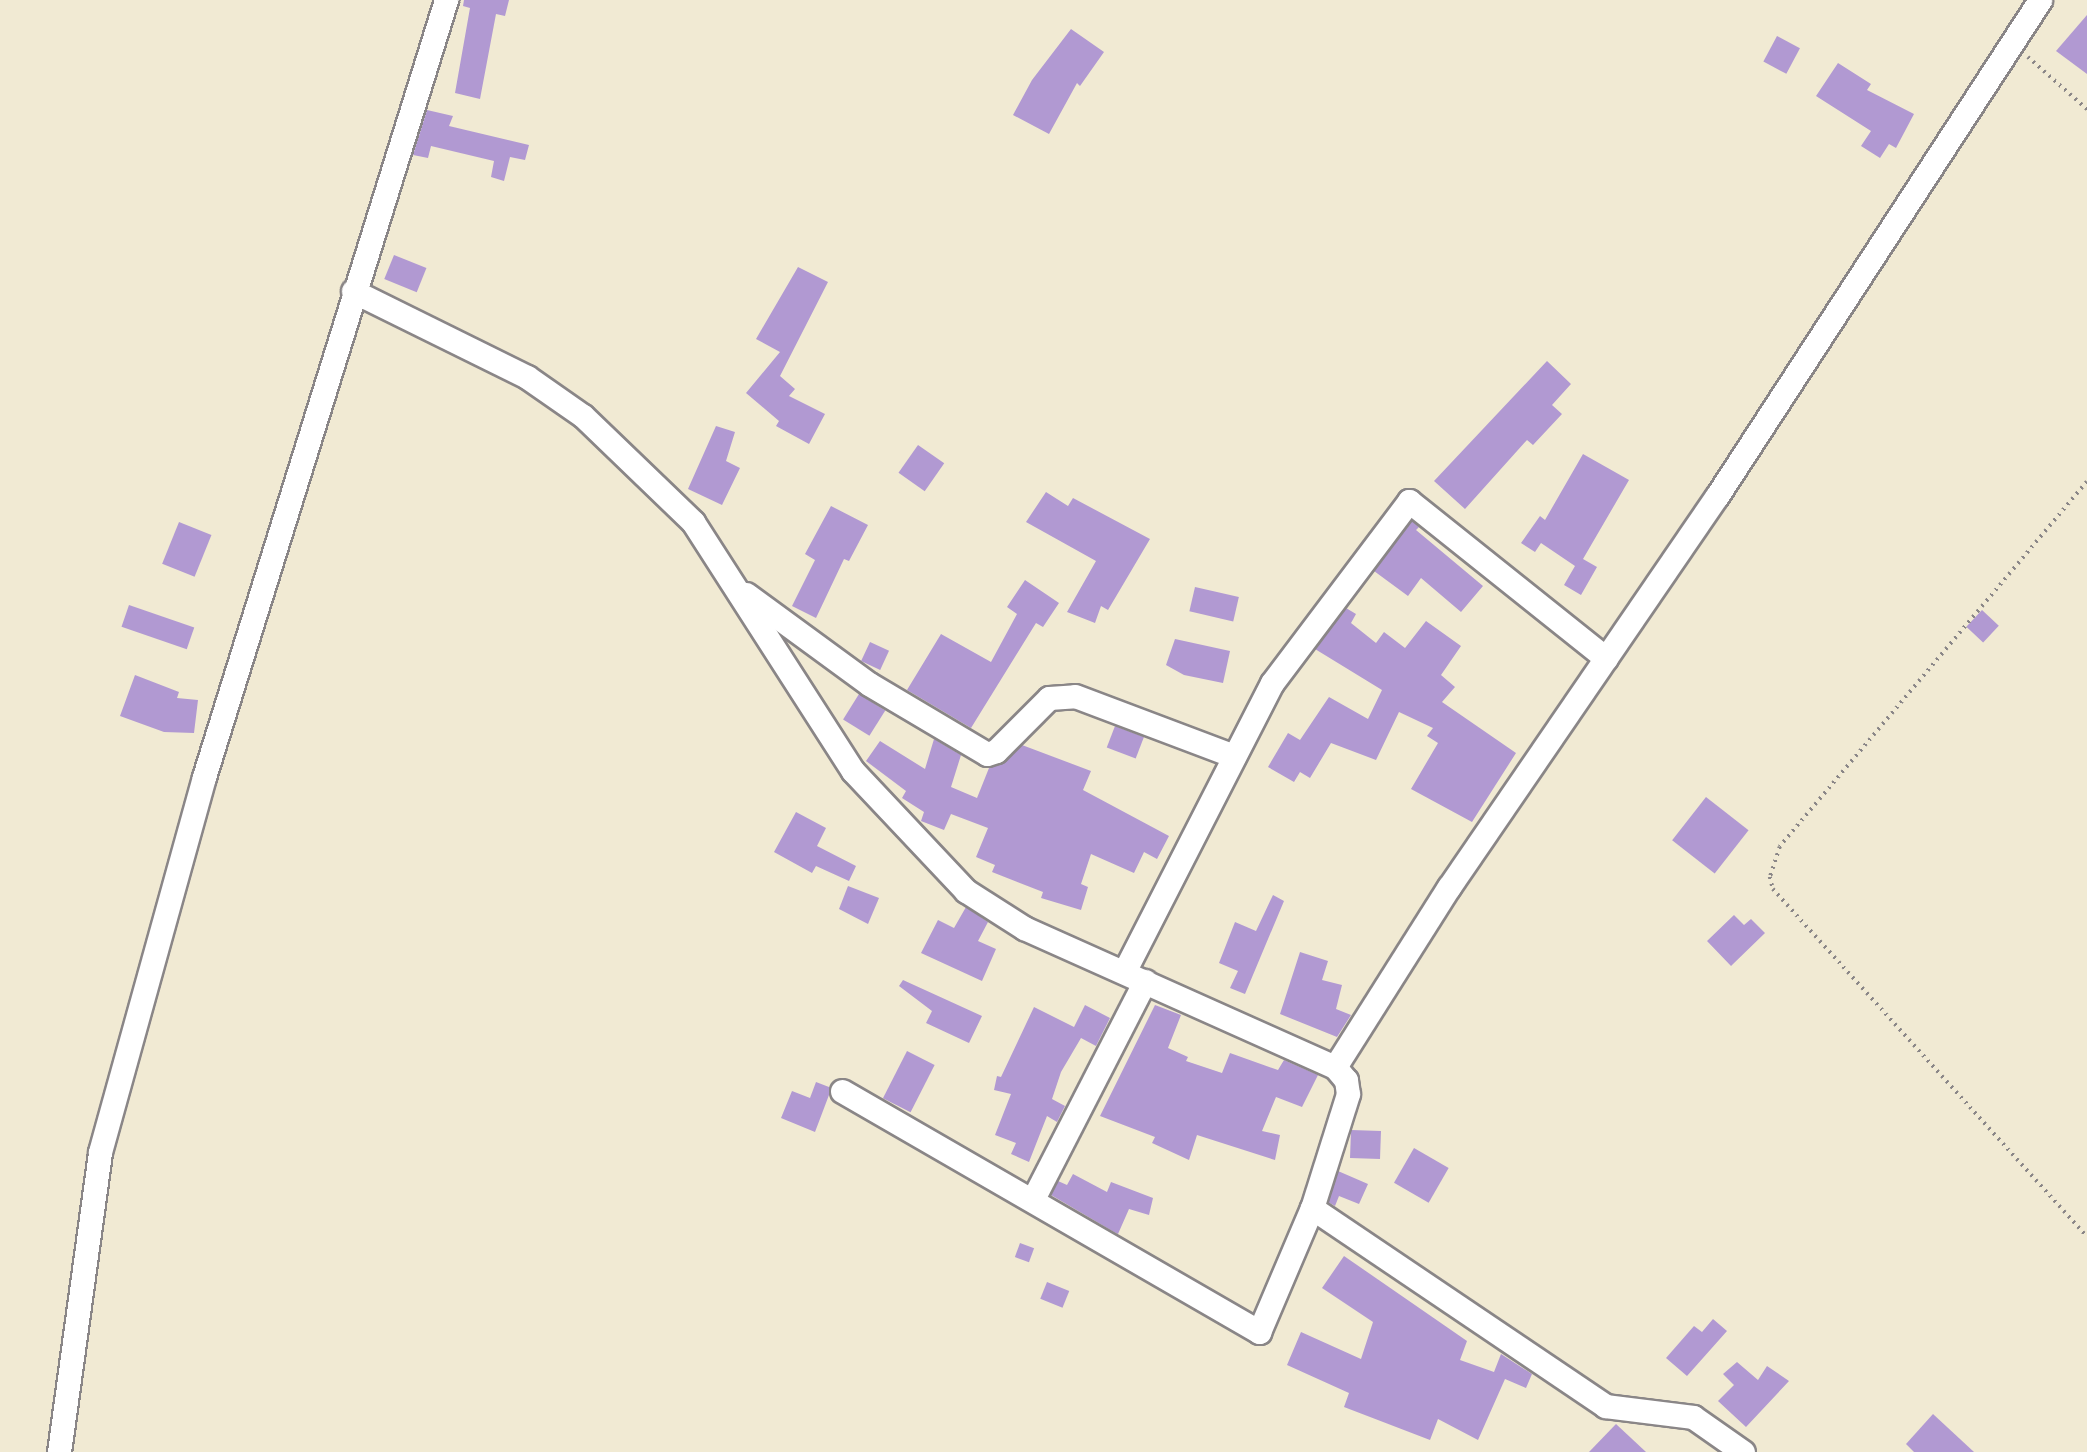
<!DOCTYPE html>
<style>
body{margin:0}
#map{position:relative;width:2087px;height:1452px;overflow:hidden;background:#f1ead3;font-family:"Patrick Hand",sans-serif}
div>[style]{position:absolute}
.building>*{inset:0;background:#b199d2;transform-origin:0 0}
.path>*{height:3.5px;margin-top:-1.75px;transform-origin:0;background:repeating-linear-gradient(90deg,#8a8687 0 2px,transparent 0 7px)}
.roads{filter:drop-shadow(2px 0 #8a8687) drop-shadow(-2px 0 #8a8687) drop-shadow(0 2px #8a8687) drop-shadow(0 -2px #8a8687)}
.street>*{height:23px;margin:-11.5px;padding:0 11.5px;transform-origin:11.5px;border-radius:11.5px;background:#fff}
span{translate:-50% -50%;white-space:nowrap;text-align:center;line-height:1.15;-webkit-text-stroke:5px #f7f3e8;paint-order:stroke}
</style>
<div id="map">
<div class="building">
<i style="clip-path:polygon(464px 0,509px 0,505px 16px,496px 14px,480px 99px,455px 93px,470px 8px,463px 6px)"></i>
<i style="clip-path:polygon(2087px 15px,2087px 74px,2056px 51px)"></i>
<i style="clip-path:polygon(1071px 29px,1104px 52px,1080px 86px,1077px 83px,1049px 134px,1013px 115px,1032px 80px)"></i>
<i style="left:1777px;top:36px;width:26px;height:29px;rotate:28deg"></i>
<i style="clip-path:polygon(1838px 63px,1871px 84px,1867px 90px,1914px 114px,1896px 148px,1889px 144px,1880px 158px,1861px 146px,1871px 131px,1816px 96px)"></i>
<i style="clip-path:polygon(427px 110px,453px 116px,449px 126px,529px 145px,525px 160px,510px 157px,504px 181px,491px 177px,494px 161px,431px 146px,428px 158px,413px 155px)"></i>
<i style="left:394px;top:255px;width:35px;height:26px;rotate:22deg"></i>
<i style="clip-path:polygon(798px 267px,828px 282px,780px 376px,795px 389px,789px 396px,825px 414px,809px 444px,776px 426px,779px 421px,746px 393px,780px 352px,756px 339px)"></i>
<i style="clip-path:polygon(1547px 361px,1571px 384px,1552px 405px,1562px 414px,1533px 445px,1527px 440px,1465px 509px,1434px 481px)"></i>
<i style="clip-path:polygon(716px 426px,735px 432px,726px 461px,740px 468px,722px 505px,688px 489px)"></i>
<i style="left:918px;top:445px;width:32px;height:34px;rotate:35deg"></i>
<i style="clip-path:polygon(1583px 454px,1629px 480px,1583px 559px,1597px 567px,1581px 595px,1564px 585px,1575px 566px,1541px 543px,1535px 552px,1521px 543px,1540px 516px,1545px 520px)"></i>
<i style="clip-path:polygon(1046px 492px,1068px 506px,1073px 498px,1150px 539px,1108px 610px,1101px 606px,1095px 623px,1067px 612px,1096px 561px,1026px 522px)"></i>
<i style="clip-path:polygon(831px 506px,868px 525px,849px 561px,844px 559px,816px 618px,792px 606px,815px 560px,805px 554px)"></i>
<i style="clip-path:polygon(1412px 521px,1419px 527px,1416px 530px,1483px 586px,1461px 612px,1421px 578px,1408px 596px,1374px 571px)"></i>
<i style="left:179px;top:522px;width:35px;height:45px;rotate:22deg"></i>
<i style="clip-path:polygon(1025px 580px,1059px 603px,1043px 627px,1036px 623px,971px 728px,907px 690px,941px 634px,991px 662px,1017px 614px,1007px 607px)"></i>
<i style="left:1195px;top:587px;width:45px;height:25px;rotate:13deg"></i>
<i style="left:129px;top:605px;width:69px;height:23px;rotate:19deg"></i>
<i style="clip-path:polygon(1346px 608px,1356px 614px,1351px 623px,1376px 643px,1384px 632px,1405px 648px,1426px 621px,1461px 646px,1441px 675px,1455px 687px,1442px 702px,1516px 753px,1472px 822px,1411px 789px,1438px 743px,1427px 736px,1433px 728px,1399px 712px,1376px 760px,1331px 743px,1310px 778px,1300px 772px,1294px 782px,1268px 767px,1288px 733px,1300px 740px,1329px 697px,1368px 719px,1382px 690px,1315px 649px)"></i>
<i style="left:1982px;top:610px;width:23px;height:23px;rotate:43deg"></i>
<i style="clip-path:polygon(1175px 639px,1230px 651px,1223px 683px,1184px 675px,1166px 665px)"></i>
<i style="left:870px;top:642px;width:21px;height:21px;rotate:25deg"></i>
<i style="clip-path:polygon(135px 675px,179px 692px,177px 698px,198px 700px,194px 733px,164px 732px,120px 716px)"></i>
<i style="left:859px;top:694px;width:31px;height:30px;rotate:32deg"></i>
<i style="left:1115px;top:726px;width:31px;height:23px;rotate:21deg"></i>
<i style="clip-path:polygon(934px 739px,961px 755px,951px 787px,977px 798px,989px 768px,1005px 761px,1022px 745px,1091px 771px,1083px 790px,1169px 836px,1157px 859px,1144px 852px,1134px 873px,1091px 854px,1081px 884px,1088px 887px,1081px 910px,1041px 898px,1043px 892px,992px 872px,995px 865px,976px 857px,988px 828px,951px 814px,944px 830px,921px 821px,924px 812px,902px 798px,906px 791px,866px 761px,880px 741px,925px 769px)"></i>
<i style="left:1706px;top:797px;width:54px;height:55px;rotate:38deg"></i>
<i style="clip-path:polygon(796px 812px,826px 828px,817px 846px,856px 866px,849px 881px,816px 866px,812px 873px,774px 852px)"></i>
<i style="clip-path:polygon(848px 886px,879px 898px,868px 924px,839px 909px)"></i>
<i style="clip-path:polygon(1273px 895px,1284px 901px,1245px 994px,1230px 988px,1238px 971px,1219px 963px,1235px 922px,1256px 931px)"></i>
<i style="clip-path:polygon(966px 907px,988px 922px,978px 941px,996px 949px,982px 981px,921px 953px,938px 920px,954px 928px)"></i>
<i style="clip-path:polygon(1734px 915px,1744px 925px,1751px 919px,1765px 933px,1731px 966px,1707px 941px)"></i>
<i style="clip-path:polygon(1300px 952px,1328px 961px,1322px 980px,1342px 985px,1336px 1009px,1351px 1015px,1337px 1037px,1280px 1014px)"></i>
<i style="clip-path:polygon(903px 980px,982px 1016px,969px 1043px,926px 1023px,932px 1011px,899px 986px)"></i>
<i style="clip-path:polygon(1085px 1005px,1110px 1018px,1096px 1046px,1081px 1038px,1061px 1072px,1052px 1099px,1065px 1106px,1057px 1122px,1047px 1116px,1029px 1162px,1011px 1154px,1016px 1143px,995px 1135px,1011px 1094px,994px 1090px,997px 1076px,1001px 1077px,1034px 1007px,1074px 1027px)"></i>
<i style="clip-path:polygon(1155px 1005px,1181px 1015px,1168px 1048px,1188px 1057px,1186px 1061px,1222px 1073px,1230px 1053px,1278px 1070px,1284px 1060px,1318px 1075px,1302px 1107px,1276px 1097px,1262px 1131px,1280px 1135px,1275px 1160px,1197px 1135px,1189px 1160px,1152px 1143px,1155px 1137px,1100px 1116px)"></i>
<i style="left:907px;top:1051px;width:31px;height:53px;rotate:27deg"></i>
<i style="clip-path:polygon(816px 1082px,829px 1087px,829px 1095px,815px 1132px,781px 1118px,792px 1091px,810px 1098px)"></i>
<i style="left:1351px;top:1130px;width:30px;height:28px;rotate:2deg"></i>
<i style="left:1414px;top:1148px;width:40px;height:40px;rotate:30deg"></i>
<i style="clip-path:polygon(1338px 1171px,1368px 1184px,1359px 1204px,1339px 1196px,1335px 1206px,1328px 1202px)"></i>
<i style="clip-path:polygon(1073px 1174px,1107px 1192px,1111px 1182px,1153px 1198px,1149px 1215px,1129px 1209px,1118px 1234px,1114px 1232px,1051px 1195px,1058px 1181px,1067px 1185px)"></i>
<i style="left:1020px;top:1243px;width:15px;height:15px;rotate:20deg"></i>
<i style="clip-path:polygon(1344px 1256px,1467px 1341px,1460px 1360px,1494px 1372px,1501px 1354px,1532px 1374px,1526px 1388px,1505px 1379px,1478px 1440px,1438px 1419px,1430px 1440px,1344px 1407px,1349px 1393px,1287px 1365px,1301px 1332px,1361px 1359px,1373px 1322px,1322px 1288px)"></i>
<i style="left:1047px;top:1282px;width:24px;height:18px;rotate:22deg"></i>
<i style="clip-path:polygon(1713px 1319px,1727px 1331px,1687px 1376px,1666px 1358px,1694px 1326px,1702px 1332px)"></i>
<i style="clip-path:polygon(1737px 1362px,1758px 1380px,1767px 1366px,1789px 1381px,1746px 1427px,1718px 1401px,1734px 1385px,1723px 1374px)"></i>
<i style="clip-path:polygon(1933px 1414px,1974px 1452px,1914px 1452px,1906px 1444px)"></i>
<i style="clip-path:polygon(1616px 1424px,1646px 1452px,1589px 1452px)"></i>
</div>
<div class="path">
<i style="left:2028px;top:57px;width:79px;rotate:41.4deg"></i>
<i style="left:2087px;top:482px;width:477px;rotate:130.1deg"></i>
<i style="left:1780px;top:847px;width:32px;rotate:108deg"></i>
<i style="left:1770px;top:877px;width:12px;rotate:76deg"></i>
<i style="left:1773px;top:889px;width:468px;rotate:47.9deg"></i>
</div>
<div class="roads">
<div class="street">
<i style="left:353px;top:291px;width:194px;rotate:26.3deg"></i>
<i style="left:527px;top:377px;width:68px;rotate:34.9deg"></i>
<i style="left:583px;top:416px;width:153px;rotate:43.9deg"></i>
<i style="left:693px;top:522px;width:296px;rotate:57.3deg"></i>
<i style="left:853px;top:771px;width:165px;rotate:46.7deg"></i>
<i style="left:966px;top:891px;width:69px;rotate:32.5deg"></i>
<i style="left:1024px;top:928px;width:341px;rotate:24.1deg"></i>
<i style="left:1335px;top:1067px;width:17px;rotate:50deg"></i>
<i style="left:1346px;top:1080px;width:14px;rotate:82deg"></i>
<i style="left:1348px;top:1094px;width:120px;rotate:107.5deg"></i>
<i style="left:1312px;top:1208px;width:354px;rotate:34deg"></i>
<i style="left:1605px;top:1406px;width:89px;rotate:7.1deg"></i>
<i style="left:1693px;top:1417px;width:61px;rotate:35deg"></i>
<i style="left:746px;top:594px;width:152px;rotate:36.2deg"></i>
<i style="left:869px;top:684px;width:137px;rotate:30.7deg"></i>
<i style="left:987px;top:754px;width:9px;rotate:-18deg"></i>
<i style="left:996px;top:751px;width:75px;rotate:-45deg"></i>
<i style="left:1049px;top:698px;width:26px;rotate:-4deg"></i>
<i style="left:1075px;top:696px;width:170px;rotate:20.7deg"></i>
<i style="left:1124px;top:972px;width:325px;rotate:-62.9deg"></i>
<i style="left:1272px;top:683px;width:228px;rotate:-53deg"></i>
<i style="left:1409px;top:501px;width:252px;rotate:38.6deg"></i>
<i style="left:1335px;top:1067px;width:213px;rotate:-57.7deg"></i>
<i style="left:1449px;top:887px;width:474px;rotate:-55.6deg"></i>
<i style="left:1717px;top:496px;width:592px;rotate:-56.93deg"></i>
<i style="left:842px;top:1091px;width:482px;rotate:30deg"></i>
<i style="left:1259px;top:1332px;width:135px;rotate:-66.9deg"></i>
<i style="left:1033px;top:1199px;width:245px;rotate:-62.8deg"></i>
<i style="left:59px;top:1452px;width:303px;rotate:-82.2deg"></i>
<i style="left:100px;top:1152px;width:389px;rotate:-74.5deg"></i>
<i style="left:204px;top:777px;width:814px;rotate:-72.7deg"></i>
</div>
</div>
</div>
